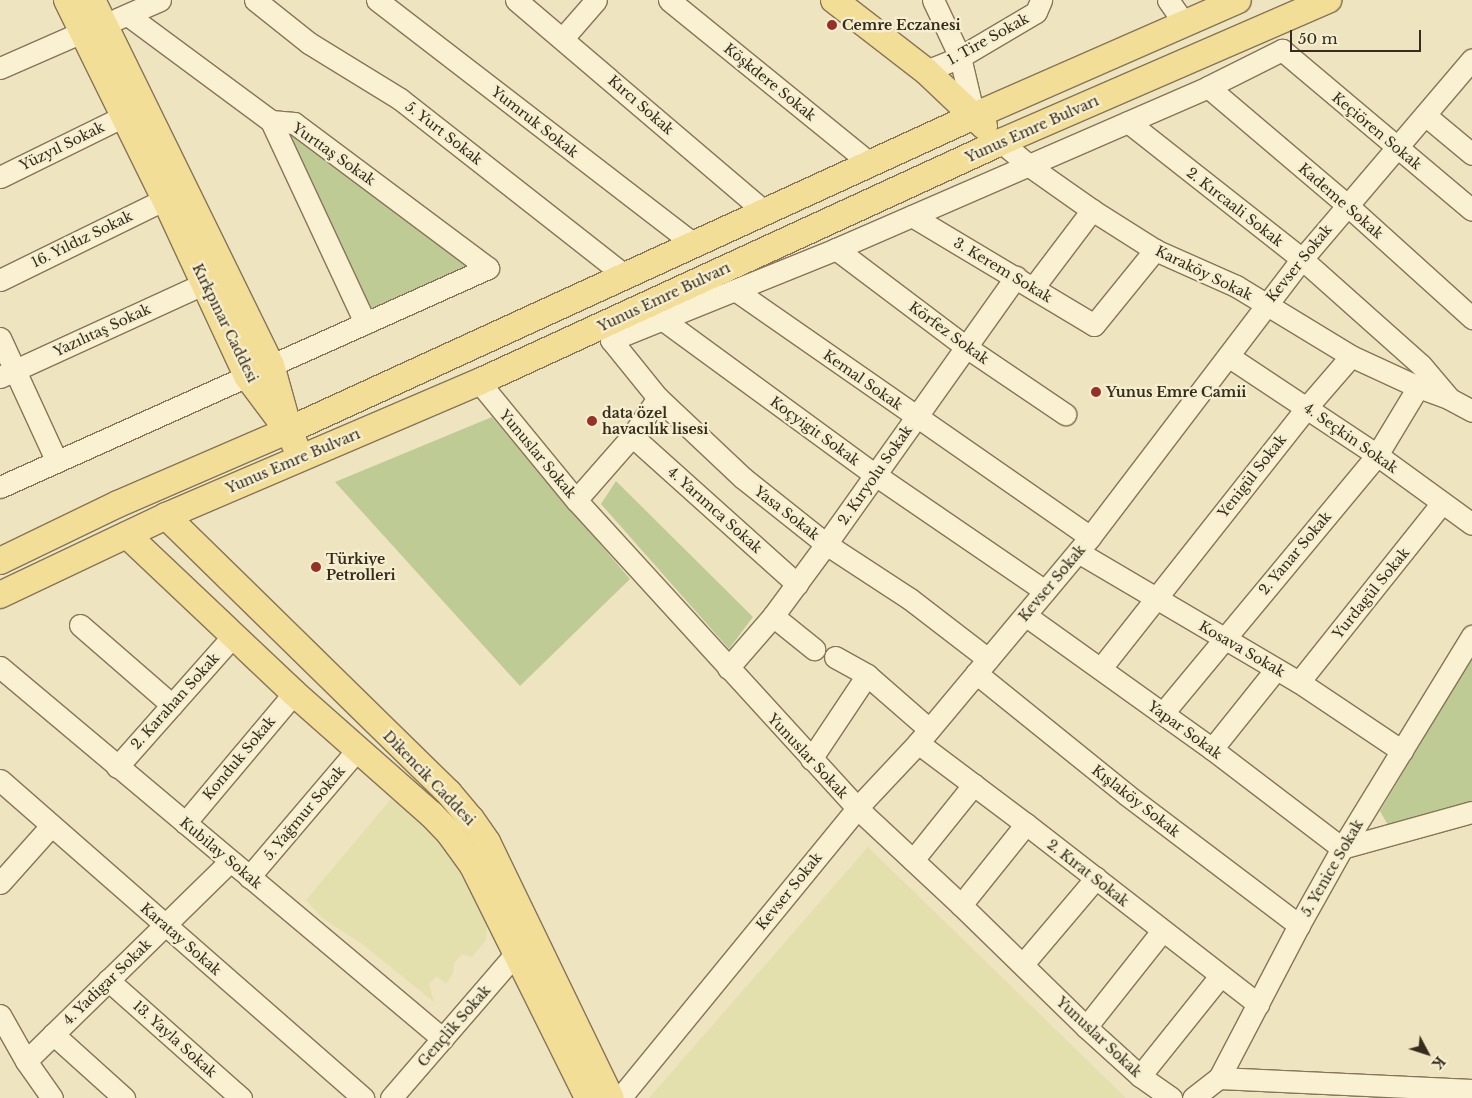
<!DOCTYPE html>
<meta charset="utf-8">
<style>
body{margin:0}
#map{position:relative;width:1472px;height:1098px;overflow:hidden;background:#eee4bf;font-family:"Libre Baskerville",serif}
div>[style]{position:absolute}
.farmland>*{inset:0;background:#e3e0ad}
.green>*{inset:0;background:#bfcb94}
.roads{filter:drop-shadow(1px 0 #867558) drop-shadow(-1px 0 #867558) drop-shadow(0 1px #867558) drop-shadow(0 -1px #867558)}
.minor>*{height:21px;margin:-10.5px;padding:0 10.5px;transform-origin:10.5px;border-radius:10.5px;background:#f9f1d2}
.major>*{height:26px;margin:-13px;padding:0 13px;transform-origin:13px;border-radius:13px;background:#f2de96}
.dots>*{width:14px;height:14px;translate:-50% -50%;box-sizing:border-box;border:2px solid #f5eecf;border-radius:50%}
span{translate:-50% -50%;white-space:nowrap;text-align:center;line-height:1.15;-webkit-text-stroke:4.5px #f5eecf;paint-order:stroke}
.poi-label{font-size:14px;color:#362b1c;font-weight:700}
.left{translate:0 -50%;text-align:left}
.street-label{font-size:14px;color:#362b1c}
.north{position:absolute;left:1402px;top:1028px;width:50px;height:50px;-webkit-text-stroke:4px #f5eecf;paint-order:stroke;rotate:130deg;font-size:14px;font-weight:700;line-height:20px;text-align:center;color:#362b1c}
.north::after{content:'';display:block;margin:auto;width:18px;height:22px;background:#362b1c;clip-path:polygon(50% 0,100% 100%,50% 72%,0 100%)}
.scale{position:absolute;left:1290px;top:30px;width:131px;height:22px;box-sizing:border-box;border:2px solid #362b1c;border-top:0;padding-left:6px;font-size:15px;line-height:18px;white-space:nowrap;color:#362b1c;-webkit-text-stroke:4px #f5eecf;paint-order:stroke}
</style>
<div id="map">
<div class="farmland">
<i style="clip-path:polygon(391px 799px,436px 832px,466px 869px,487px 925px,486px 940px,472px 957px,462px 954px,454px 963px,453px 973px,446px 984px,437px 976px,429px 984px,434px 1002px,362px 944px,322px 918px,306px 900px)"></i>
<i style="clip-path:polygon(868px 847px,1126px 1098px,649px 1098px)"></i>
</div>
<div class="green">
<i style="clip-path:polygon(292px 132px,474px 267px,367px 315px,284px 134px)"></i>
<i style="clip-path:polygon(492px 417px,630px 579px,520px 686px,335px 482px)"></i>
<i style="clip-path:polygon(616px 481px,753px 617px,729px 649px,601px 504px)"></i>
<i style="clip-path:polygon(1472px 658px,1472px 802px,1389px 827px,1380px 811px)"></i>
</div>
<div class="roads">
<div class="minor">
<i style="left:255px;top:0;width:69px;rotate:38.5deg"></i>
<i style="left:309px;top:43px;width:107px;rotate:31.6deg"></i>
<i style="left:400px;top:99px;width:287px;rotate:38.1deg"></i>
<i style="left:377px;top:0;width:400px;rotate:37.6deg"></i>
<i style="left:516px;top:0;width:327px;rotate:40.4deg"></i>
<i style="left:669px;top:0;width:260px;rotate:39.1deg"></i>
<i style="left:933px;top:0;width:63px;rotate:64.7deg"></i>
<i style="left:960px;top:57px;width:61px;rotate:76.7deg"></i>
<i style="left:1168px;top:0;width:29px;rotate:55deg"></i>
<i style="left:117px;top:19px;width:47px;rotate:-23.8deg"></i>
<i style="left:563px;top:38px;width:50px;rotate:-49deg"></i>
<i style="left:0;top:68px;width:90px;rotate:-23.7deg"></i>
<i style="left:926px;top:71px;width:37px;rotate:-22deg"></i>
<i style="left:960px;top:57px;width:88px;rotate:-30.6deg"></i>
<i style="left:1036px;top:12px;width:13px;rotate:-67deg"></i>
<i style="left:1208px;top:87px;width:182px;rotate:40.3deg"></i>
<i style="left:1347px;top:205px;width:169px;rotate:42.1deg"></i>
<i style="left:1425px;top:115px;width:61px;rotate:39.7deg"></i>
<i style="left:271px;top:121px;width:223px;rotate:65deg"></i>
<i style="left:1128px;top:122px;width:221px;rotate:38.2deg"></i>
<i style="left:1302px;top:259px;width:159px;rotate:41.7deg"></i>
<i style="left:1421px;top:365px;width:42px;rotate:49.8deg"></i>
<i style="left:1001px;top:142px;width:35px;rotate:40deg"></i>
<i style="left:1028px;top:165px;width:78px;rotate:35.1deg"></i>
<i style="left:1092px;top:210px;width:75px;rotate:32.4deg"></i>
<i style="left:1155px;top:250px;width:89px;rotate:24deg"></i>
<i style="left:1236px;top:286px;width:135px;rotate:31.3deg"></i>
<i style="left:1351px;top:356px;width:74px;rotate:24.8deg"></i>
<i style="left:1418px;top:387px;width:32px;rotate:20deg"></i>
<i style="left:1448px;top:398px;width:27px;rotate:28deg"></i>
<i style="left:0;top:177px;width:138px;rotate:-26.2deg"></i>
<i style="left:912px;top:216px;width:212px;rotate:30.9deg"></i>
<i style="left:1094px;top:325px;width:97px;rotate:-50.9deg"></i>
<i style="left:836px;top:249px;width:163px;rotate:37deg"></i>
<i style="left:966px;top:347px;width:120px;rotate:34.1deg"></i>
<i style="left:0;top:280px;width:184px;rotate:-26.1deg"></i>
<i style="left:1033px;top:288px;width:98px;rotate:-52.9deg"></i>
<i style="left:735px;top:290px;width:432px;rotate:34.8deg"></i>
<i style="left:662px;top:319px;width:263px;rotate:36.2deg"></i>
<i style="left:874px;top:474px;width:207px;rotate:34.4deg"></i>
<i style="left:0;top:338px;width:136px;rotate:65.3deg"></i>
<i style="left:1228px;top:356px;width:179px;rotate:33.6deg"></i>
<i style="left:1377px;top:455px;width:117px;rotate:36deg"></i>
<i style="left:0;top:377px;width:226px;rotate:-24.6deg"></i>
<i style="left:479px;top:382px;width:153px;rotate:50.6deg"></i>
<i style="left:576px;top:500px;width:417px;rotate:47.6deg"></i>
<i style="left:857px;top:808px;width:142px;rotate:43deg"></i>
<i style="left:961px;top:905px;width:175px;rotate:44.3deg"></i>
<i style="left:1086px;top:1027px;width:73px;rotate:42.2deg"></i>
<i style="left:1140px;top:1076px;width:38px;rotate:35deg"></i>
<i style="left:632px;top:436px;width:222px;rotate:41.9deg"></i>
<i style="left:0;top:487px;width:535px;rotate:-24.17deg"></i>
<i style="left:488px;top:268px;width:242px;rotate:-143.2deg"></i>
<i style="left:294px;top:123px;width:23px;rotate:-175deg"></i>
<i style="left:271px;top:121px;width:178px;rotate:-143.5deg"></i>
<i style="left:576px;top:500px;width:85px;rotate:-48.8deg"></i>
<i style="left:632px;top:436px;width:46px;rotate:-55.6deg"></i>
<i style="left:1078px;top:552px;width:256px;rotate:30.5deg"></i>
<i style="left:1299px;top:682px;width:124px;rotate:33.8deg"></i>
<i style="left:1025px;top:615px;width:230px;rotate:35.6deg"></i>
<i style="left:1212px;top:749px;width:163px;rotate:37.3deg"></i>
<i style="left:1342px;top:848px;width:135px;rotate:-15.5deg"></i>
<i style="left:773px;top:616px;width:53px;rotate:38.8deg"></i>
<i style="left:80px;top:625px;width:122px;rotate:41deg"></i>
<i style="left:835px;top:657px;width:37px;rotate:29deg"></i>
<i style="left:867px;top:675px;width:82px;rotate:41.1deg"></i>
<i style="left:988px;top:659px;width:98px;rotate:-142.4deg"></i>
<i style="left:910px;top:599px;width:100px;rotate:-146.8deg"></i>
<i style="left:826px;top:544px;width:106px;rotate:-141.5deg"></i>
<i style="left:743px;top:478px;width:117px;rotate:-136.7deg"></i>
<i style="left:658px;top:398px;width:75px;rotate:-129deg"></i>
<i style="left:611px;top:340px;width:243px;rotate:-22deg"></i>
<i style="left:836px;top:249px;width:406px;rotate:-23.5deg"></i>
<i style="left:1208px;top:87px;width:83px;rotate:-26.6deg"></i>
<i style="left:1282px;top:50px;width:248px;rotate:40.1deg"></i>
<i style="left:0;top:667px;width:578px;rotate:40.02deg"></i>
<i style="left:728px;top:668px;width:69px;rotate:-49.1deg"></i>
<i style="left:773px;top:616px;width:89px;rotate:-53.6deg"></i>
<i style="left:826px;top:544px;width:328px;rotate:-54.6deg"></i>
<i style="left:1101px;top:668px;width:333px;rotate:-51.7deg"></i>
<i style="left:1307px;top:407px;width:67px;rotate:-49.2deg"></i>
<i style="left:976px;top:673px;width:194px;rotate:38.9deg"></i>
<i style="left:1127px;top:795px;width:216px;rotate:37.1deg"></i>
<i style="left:1299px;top:682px;width:229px;rotate:-51.4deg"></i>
<i style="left:1163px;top:713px;width:335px;rotate:-50.3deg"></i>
<i style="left:1377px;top:455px;width:79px;rotate:-58.9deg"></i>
<i style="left:918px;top:743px;width:135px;rotate:36.9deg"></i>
<i style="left:1026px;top:824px;width:294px;rotate:37.8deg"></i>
<i style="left:1212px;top:749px;width:102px;rotate:-51.3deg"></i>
<i style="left:811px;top:759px;width:101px;rotate:-56.3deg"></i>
<i style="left:117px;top:767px;width:175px;rotate:-48.5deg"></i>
<i style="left:0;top:780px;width:483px;rotate:41.2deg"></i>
<i style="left:185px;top:823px;width:170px;rotate:-50deg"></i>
<i style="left:913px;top:860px;width:97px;rotate:-51.2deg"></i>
<i style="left:249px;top:877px;width:168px;rotate:-49.6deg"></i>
<i style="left:0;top:883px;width:76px;rotate:-48.2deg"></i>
<i style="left:961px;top:905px;width:104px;rotate:-51.3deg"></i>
<i style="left:1023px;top:964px;width:113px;rotate:-49.7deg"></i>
<i style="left:108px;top:980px;width:178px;rotate:41.6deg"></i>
<i style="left:0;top:1015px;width:53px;rotate:60.5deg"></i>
<i style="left:26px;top:1061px;width:45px;rotate:54.9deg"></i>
<i style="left:1086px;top:1027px;width:122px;rotate:-51.6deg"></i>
<i style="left:53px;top:1034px;width:96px;rotate:42deg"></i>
<i style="left:26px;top:1061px;width:286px;rotate:-44.4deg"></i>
<i style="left:1140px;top:1076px;width:128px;rotate:-51.3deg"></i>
<i style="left:1219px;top:1078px;width:253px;rotate:2.7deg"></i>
<i style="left:391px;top:1098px;width:191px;rotate:-49.2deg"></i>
<i style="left:620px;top:1098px;width:375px;rotate:-50.7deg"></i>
<i style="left:857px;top:808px;width:89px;rotate:-46.8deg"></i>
<i style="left:918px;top:743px;width:268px;rotate:-50.1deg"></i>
<i style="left:1090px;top:537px;width:350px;rotate:-52.7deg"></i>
<i style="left:1302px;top:259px;width:262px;rotate:-49.6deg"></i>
<i style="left:1193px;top:1098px;width:33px;rotate:-38deg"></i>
<i style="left:1219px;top:1078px;width:173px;rotate:-62.4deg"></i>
<i style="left:1299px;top:925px;width:88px;rotate:-60.8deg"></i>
<i style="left:1342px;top:848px;width:249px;rotate:-58.5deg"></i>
</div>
<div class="major">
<i style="left:67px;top:0;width:222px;rotate:63.8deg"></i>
<i style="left:165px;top:199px;width:195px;rotate:65.1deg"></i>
<i style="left:247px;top:376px;width:55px;rotate:53.1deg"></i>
<i style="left:92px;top:0;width:407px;rotate:63.9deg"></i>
<i style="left:271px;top:365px;width:67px;rotate:74.5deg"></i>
<i style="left:289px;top:430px;width:16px;rotate:68deg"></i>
<i style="left:834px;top:0;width:116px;rotate:37.7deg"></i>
<i style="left:926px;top:71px;width:80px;rotate:43.5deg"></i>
<i style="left:166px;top:516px;width:396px;rotate:44.4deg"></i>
<i style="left:449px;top:793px;width:34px;rotate:50deg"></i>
<i style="left:471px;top:819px;width:28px;rotate:55deg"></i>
<i style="left:487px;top:842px;width:284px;rotate:64.2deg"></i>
<i style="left:127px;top:535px;width:230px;rotate:43.4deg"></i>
<i style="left:294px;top:693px;width:183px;rotate:41.5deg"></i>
<i style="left:431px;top:814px;width:28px;rotate:46deg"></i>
<i style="left:450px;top:834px;width:39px;rotate:54deg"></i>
<i style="left:473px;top:866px;width:259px;rotate:63.6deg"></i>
<i style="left:0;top:561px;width:131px;rotate:-25.8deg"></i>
<i style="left:118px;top:504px;width:186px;rotate:-23.4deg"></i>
<i style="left:289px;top:430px;width:754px;rotate:-24.63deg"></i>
<i style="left:974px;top:116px;width:288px;rotate:-23.7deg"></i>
<i style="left:0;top:595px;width:184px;rotate:-25.4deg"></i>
<i style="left:166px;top:516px;width:340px;rotate:-23.2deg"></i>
<i style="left:479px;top:382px;width:575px;rotate:-24.69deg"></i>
<i style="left:1001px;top:142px;width:357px;rotate:-23.5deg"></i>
</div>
</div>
<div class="dots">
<i style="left:832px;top:25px;background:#953128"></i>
<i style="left:1096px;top:392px;background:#953128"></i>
<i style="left:592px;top:421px;background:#953128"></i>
<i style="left:316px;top:567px;background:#953128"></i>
</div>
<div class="poi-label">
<span class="left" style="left:842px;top:25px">Cemre Eczanesi</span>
<span class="left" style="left:1106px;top:392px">Yunus Emre Camii</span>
<span class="left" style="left:602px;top:421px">data özel<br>havacılık lisesi</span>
<span class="left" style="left:326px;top:567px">Türkiye<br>Petrolleri</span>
</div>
<div class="street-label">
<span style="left:988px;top:39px;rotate:-29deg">1. Tire Sokak</span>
<span style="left:770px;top:82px;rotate:39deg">Köşkdere Sokak</span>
<span style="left:641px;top:105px;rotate:41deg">Kırcı Sokak</span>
<span style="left:535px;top:122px;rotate:38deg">Yumruk Sokak</span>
<span style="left:1032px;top:129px;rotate:-24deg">Yunus Emre Bulvarı</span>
<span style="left:1377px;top:131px;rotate:40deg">Keçiören Sokak</span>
<span style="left:444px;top:133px;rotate:38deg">5. Yurt Sokak</span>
<span style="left:62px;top:146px;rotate:-26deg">Yüzyıl Sokak</span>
<span style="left:334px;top:154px;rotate:35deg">Yurttaş Sokak</span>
<span style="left:1341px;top:201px;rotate:41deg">Kademe Sokak</span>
<span style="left:1235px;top:207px;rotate:38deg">2. Kırcaali Sokak</span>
<span style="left:82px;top:239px;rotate:-26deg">16. Yıldız Sokak</span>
<span style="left:1299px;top:263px;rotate:-51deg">Kevser Sokak</span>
<span style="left:1003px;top:270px;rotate:31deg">3. Kerem Sokak</span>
<span style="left:1204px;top:273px;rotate:26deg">Karaköy Sokak</span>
<span style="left:664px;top:297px;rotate:-25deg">Yunus Emre Bulvarı</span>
<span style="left:225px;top:323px;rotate:64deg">Kırkpınar Caddesi</span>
<span style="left:102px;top:330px;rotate:-25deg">Yazılıtaş Sokak</span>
<span style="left:949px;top:333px;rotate:36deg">Körfez Sokak</span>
<span style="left:863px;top:380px;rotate:35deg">Kemal Sokak</span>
<span style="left:815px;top:431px;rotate:36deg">Koçyigit Sokak</span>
<span style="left:1351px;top:438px;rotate:35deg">4. Seçkin Sokak</span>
<span style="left:538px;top:454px;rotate:50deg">Yunuslar Sokak</span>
<span style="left:293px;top:461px;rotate:-23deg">Yunus Emre Bulvarı</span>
<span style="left:875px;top:475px;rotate:-55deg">2. Kıryolu Sokak</span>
<span style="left:1252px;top:476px;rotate:-52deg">Yenigül Sokak</span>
<span style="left:715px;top:510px;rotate:42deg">4. Yarımca Sokak</span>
<span style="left:787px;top:513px;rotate:38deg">Yasa Sokak</span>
<span style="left:1295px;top:553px;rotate:-50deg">2. Yanar Sokak</span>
<span style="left:1052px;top:583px;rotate:-50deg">Kevser Sokak</span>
<span style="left:1371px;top:593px;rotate:-51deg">Yurdagül Sokak</span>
<span style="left:1242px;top:649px;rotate:30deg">Kosava Sokak</span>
<span style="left:175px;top:701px;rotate:-48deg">2. Karahan Sokak</span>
<span style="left:1185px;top:730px;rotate:36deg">Yapar Sokak</span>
<span style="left:808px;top:756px;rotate:47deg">Yunuslar Sokak</span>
<span style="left:239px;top:758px;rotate:-50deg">Konduk Sokak</span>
<span style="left:429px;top:778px;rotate:46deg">Dikencik Caddesi</span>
<span style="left:1136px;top:801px;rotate:38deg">Kışlaköy Sokak</span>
<span style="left:304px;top:813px;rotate:-50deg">5. Yağmur Sokak</span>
<span style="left:221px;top:853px;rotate:40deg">Kubilay Sokak</span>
<span style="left:1332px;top:868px;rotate:-60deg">5. Yenice Sokak</span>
<span style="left:1088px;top:873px;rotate:38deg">2. Kırat Sokak</span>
<span style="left:789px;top:891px;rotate:-51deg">Kevser Sokak</span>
<span style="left:181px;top:939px;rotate:41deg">Karatay Sokak</span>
<span style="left:107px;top:982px;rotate:-44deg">4. Yadigar Sokak</span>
<span style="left:454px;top:1026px;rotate:-49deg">Gençlik Sokak</span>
<span style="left:1099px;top:1037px;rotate:43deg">Yunuslar Sokak</span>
<span style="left:175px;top:1039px;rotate:42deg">13. Yayla Sokak</span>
</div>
<div class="north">K</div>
<div class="scale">50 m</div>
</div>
